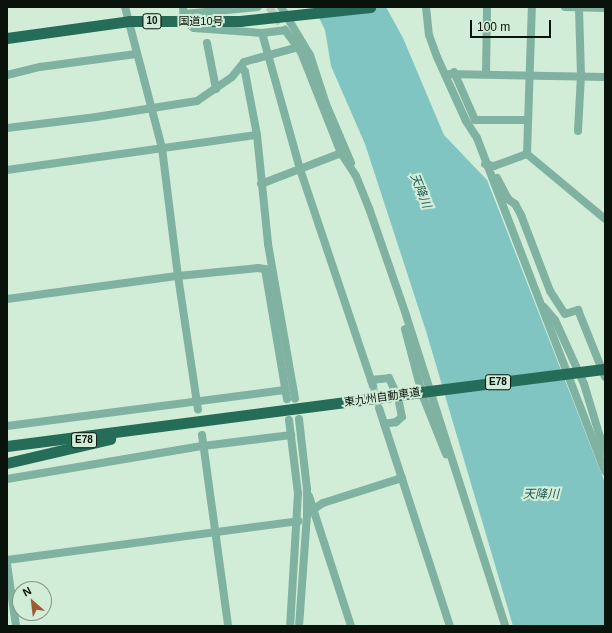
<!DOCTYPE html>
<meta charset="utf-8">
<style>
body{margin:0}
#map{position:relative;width:612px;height:633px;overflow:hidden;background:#d2edd7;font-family:Helvetica,"Noto Sans JP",sans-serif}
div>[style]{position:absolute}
.water>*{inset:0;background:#80c5c1}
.minor-tunnel>*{height:8px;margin-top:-4px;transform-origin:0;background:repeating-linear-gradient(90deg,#b4ccb8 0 8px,transparent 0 12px)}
.minor>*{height:8px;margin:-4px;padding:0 4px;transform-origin:4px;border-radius:4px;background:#80b2a1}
.highway>*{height:11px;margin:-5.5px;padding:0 5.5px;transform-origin:5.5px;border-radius:5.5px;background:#256d59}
.highway-bridge>*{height:11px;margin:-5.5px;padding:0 5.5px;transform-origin:5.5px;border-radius:5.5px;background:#256d59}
span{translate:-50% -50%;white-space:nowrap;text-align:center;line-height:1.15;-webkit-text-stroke:4px #d2edd7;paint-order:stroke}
.shield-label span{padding:1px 3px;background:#d2edd7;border:1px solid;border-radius:3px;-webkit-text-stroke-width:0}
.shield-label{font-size:10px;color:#09120b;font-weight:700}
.street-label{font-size:11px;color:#09120b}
.water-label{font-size:12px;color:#1f5957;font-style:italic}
.frame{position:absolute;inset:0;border:8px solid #09120b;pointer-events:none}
.north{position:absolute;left:12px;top:581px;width:40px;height:40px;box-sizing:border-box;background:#d2edd7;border:1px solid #829585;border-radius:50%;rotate:332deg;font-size:11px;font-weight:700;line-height:16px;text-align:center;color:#09120b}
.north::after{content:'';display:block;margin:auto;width:14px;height:18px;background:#a05a2f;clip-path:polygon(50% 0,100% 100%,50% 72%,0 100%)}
.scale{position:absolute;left:470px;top:20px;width:81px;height:18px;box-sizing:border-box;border:2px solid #09120b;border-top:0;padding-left:5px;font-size:12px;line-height:14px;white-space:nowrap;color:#09120b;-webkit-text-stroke:3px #d2edd7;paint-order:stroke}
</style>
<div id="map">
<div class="water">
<i style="clip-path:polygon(314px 7px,386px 7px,403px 38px,444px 135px,487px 180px,605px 483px,605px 626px,513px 626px,426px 331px,365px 144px,331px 66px,325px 30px)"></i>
</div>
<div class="minor-tunnel">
<i style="left:269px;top:7px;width:28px;rotate:55deg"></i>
<i style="left:373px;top:386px;width:23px;rotate:75deg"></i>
</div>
<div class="minor">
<i style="left:125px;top:7px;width:146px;rotate:75.3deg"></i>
<i style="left:162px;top:148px;width:129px;rotate:82.9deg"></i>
<i style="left:178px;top:276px;width:135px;rotate:81.5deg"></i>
<i style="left:183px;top:7px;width:14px;rotate:86deg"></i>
<i style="left:184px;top:21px;width:12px;rotate:35deg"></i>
<i style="left:194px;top:28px;width:68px;rotate:4.2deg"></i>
<i style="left:262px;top:33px;width:23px;rotate:-7deg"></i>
<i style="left:285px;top:30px;width:27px;rotate:54deg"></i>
<i style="left:301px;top:52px;width:109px;rotate:68.4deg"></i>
<i style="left:341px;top:153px;width:27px;rotate:57deg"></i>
<i style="left:356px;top:176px;width:35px;rotate:68deg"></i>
<i style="left:369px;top:208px;width:113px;rotate:70.9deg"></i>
<i style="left:406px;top:315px;width:326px;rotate:72.3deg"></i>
<i style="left:281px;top:7px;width:56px;rotate:58.9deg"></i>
<i style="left:310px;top:55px;width:52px;rotate:71.9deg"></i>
<i style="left:326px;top:104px;width:64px;rotate:67deg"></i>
<i style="left:426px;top:7px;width:28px;rotate:84deg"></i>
<i style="left:429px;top:35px;width:23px;rotate:70deg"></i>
<i style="left:437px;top:57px;width:70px;rotate:65.6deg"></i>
<i style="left:466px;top:121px;width:20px;rotate:57deg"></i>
<i style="left:477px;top:138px;width:357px;rotate:69deg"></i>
<i style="left:565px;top:7px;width:40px;rotate:1.4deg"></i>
<i style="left:184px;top:14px;width:74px;rotate:-5.4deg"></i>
<i style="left:262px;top:33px;width:141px;rotate:74.4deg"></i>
<i style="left:300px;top:169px;width:229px;rotate:71.4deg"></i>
<i style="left:207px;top:43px;width:47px;rotate:78.9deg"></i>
<i style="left:241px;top:66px;width:7px;rotate:56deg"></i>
<i style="left:245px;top:72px;width:64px;rotate:79.2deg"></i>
<i style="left:257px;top:135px;width:110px;rotate:84.2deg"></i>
<i style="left:268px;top:244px;width:157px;rotate:80.1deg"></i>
<i style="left:454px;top:72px;width:52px;rotate:66.4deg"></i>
<i style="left:475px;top:120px;width:53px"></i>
<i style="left:446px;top:74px;width:159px;rotate:1.1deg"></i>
<i style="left:486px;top:74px;width:67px;rotate:-89.1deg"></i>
<i style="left:7px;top:75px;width:34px;rotate:-14deg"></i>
<i style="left:40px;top:67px;width:97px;rotate:-7.7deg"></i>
<i style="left:7px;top:128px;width:90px;rotate:-7deg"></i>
<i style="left:96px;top:117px;width:102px;rotate:-9deg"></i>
<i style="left:197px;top:101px;width:42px;rotate:-34.4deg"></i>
<i style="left:232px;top:77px;width:19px;rotate:-51deg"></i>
<i style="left:244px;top:62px;width:57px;rotate:-15.3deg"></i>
<i style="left:578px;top:131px;width:55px;rotate:-86.9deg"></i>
<i style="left:581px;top:76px;width:68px;rotate:-91.7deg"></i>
<i style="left:527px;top:154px;width:147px;rotate:-88.1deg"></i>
<i style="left:485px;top:164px;width:9px;rotate:13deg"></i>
<i style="left:494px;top:166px;width:35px;rotate:-20deg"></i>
<i style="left:527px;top:154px;width:102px;rotate:39.8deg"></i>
<i style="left:7px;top:170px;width:252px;rotate:-8deg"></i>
<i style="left:497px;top:178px;width:24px;rotate:62deg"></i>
<i style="left:508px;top:199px;width:9px;rotate:36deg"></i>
<i style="left:515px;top:204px;width:13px;rotate:61deg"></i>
<i style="left:521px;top:215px;width:81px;rotate:69.1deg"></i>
<i style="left:550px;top:291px;width:27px;rotate:57deg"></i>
<i style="left:565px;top:314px;width:14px;rotate:-17deg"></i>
<i style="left:578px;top:310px;width:72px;rotate:68.1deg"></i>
<i style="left:261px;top:184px;width:86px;rotate:-21.2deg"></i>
<i style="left:7px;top:299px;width:173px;rotate:-7.7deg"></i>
<i style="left:178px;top:276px;width:80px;rotate:-5.7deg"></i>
<i style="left:258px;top:268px;width:7px;rotate:8deg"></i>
<i style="left:265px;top:269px;width:132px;rotate:80.4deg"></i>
<i style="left:544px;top:307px;width:17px;rotate:50deg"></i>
<i style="left:555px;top:320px;width:70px;rotate:65.6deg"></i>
<i style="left:584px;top:384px;width:55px;rotate:73.2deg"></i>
<i style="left:600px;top:437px;width:17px;rotate:90deg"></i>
<i style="left:405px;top:329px;width:67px;rotate:75.3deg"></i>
<i style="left:422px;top:394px;width:65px;rotate:68.2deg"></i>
<i style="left:371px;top:380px;width:18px;rotate:-6deg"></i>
<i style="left:389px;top:378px;width:21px;rotate:65deg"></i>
<i style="left:398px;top:397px;width:20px;rotate:79deg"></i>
<i style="left:402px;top:417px;width:8px;rotate:140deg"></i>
<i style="left:396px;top:422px;width:12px;rotate:171deg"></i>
<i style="left:379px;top:408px;width:229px;rotate:72deg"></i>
<i style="left:299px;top:419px;width:70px;rotate:83.5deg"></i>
<i style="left:307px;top:489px;width:26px;rotate:90deg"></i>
<i style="left:307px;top:515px;width:111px;rotate:94.1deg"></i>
<i style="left:289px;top:420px;width:74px;rotate:83deg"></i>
<i style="left:298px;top:493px;width:133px;rotate:93.4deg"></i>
<i style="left:7px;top:426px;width:280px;rotate:-7.4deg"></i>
<i style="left:202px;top:435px;width:193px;rotate:82.2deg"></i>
<i style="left:7px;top:479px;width:199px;rotate:-9.6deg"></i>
<i style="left:203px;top:446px;width:89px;rotate:-7.1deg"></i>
<i style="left:309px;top:496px;width:137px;rotate:72.1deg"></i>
<i style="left:314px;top:509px;width:11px;rotate:-34deg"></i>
<i style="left:323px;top:503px;width:83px;rotate:-17.6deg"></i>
<i style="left:7px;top:560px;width:294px;rotate:-7.6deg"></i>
<i style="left:7px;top:564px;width:63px;rotate:81.7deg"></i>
</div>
<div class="highway">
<i style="left:7px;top:38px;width:123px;rotate:-7.9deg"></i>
<i style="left:129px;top:21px;width:111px"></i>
<i style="left:240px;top:21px;width:131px;rotate:-6.1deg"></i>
<i style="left:7px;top:446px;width:386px;rotate:-7.4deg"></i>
<i style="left:7px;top:463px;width:106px;rotate:-13.1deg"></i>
</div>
<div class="highway-bridge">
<i style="left:390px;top:396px;width:217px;rotate:-7.2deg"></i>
</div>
<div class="shield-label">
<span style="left:152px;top:21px">10</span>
<span style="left:498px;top:382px">E78</span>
<span style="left:84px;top:440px">E78</span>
</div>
<div class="street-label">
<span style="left:201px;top:21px">国道10号</span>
<span style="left:382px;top:397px;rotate:-8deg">東九州自動車道</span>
</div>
<div class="water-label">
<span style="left:420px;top:191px;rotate:68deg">天降川</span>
<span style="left:541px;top:495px">天降川</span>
</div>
<div class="frame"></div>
<div class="north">N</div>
<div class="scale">100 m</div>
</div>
